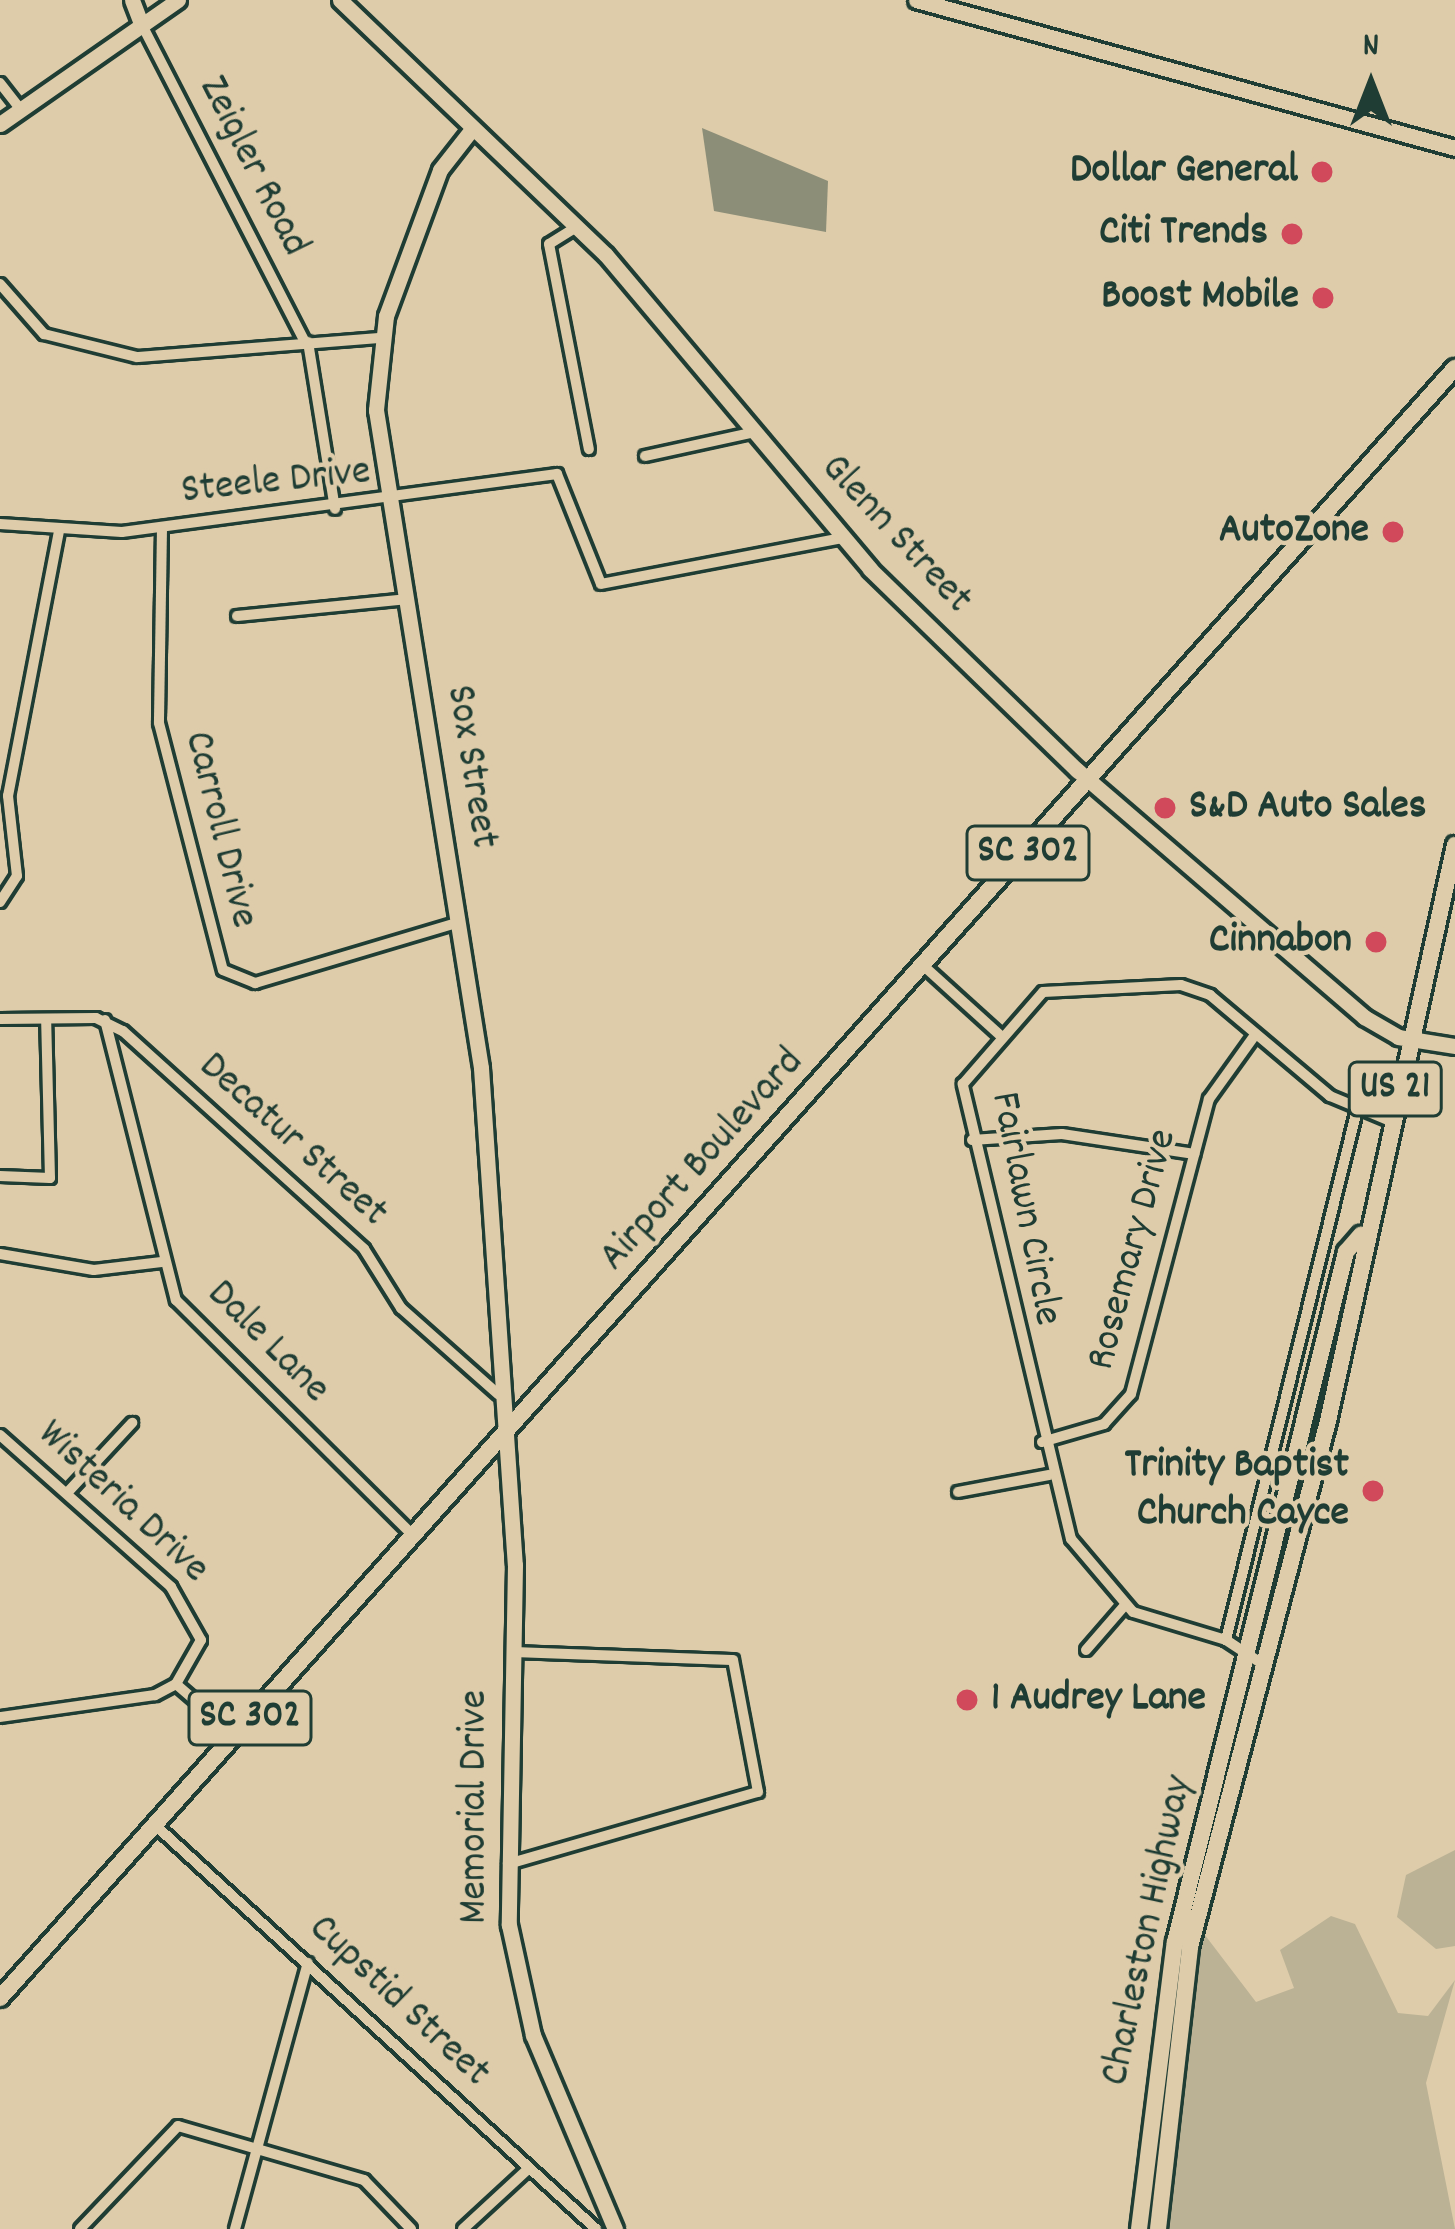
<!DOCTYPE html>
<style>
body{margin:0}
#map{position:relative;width:1455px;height:2229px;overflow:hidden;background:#deccaa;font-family:Dekko,sans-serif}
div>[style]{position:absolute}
.green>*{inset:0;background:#bbb295}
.water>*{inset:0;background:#8c8e78}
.roads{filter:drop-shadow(3px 0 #1f3d34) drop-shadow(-3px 0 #1f3d34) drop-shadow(0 3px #1f3d34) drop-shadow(0 -3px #1f3d34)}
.street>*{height:10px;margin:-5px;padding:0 5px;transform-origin:5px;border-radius:5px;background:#deccaa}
.secondary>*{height:15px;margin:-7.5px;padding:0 7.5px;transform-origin:7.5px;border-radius:7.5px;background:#deccaa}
.primary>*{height:16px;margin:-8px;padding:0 8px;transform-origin:8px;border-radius:8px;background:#deccaa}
.dots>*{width:33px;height:33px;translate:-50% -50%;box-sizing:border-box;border:6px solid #deccaa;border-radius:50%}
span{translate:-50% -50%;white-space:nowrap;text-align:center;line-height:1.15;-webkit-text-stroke:9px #deccaa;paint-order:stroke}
.shield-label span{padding:3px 9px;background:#deccaa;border:3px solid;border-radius:9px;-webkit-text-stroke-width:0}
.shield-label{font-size:39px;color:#1f3d34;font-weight:700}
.street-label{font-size:42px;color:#1f3d34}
.poi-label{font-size:42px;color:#1f3d34;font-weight:700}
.right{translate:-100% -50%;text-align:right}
.left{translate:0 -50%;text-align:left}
.north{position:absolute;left:1311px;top:24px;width:120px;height:120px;-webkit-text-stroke:9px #deccaa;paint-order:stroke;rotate:0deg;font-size:33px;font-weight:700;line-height:48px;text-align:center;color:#1f3d34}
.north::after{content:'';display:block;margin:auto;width:42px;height:54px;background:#1f3d34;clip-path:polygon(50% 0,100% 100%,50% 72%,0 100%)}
</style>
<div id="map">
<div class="green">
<i style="clip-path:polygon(1455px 1850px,1455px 1946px,1436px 1949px,1397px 1917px,1406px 1875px)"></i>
<i style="clip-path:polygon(1331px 1916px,1355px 1924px,1398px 2013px,1428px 2016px,1455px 1980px,1426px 2083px,1455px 2229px,1158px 2229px,1195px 1922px,1256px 2002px,1294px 1988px,1280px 1950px)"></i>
</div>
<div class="water">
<i style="clip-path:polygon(702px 128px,828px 181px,826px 232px,714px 211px)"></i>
</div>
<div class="roads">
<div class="street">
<i style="left:141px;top:23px;width:359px;rotate:62.8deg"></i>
<i style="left:0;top:83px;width:33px;rotate:52deg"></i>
<i style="left:578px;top:226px;width:34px;rotate:148deg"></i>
<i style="left:549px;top:244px;width:209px;rotate:79deg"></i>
<i style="left:0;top:284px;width:67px;rotate:48.7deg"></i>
<i style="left:44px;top:334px;width:96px;rotate:13.9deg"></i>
<i style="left:137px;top:357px;width:244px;rotate:-4.5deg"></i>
<i style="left:308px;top:342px;width:169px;rotate:80.8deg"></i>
<i style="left:645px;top:456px;width:113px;rotate:-12.3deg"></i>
<i style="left:0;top:524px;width:122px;rotate:3.8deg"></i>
<i style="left:122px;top:532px;width:439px;rotate:-7.6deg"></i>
<i style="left:557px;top:474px;width:118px;rotate:68.2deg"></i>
<i style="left:601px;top:584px;width:246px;rotate:-10.8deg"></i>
<i style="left:162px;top:528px;width:195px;rotate:90.9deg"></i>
<i style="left:159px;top:723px;width:255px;rotate:75.5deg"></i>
<i style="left:223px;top:970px;width:35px;rotate:22deg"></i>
<i style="left:255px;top:983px;width:213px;rotate:-16.6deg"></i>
<i style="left:237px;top:616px;width:172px;rotate:-5.7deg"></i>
<i style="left:0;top:902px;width:31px;rotate:-57deg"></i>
<i style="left:17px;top:876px;width:81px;rotate:-96.4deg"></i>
<i style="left:8px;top:796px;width:271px;rotate:-79.1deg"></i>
<i style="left:926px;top:968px;width:101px;rotate:42.2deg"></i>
<i style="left:0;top:1019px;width:96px;rotate:-0.6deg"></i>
<i style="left:96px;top:1018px;width:30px;rotate:26deg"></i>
<i style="left:123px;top:1031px;width:325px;rotate:42.1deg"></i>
<i style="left:364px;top:1249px;width:70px;rotate:57.9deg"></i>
<i style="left:401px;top:1308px;width:130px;rotate:41.6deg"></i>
<i style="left:105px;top:1020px;width:289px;rotate:75.8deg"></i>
<i style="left:176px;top:1300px;width:334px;rotate:44.8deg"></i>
<i style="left:972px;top:1140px;width:90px;rotate:-3.8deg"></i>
<i style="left:1062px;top:1134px;width:134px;rotate:8.6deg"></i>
<i style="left:0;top:1176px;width:50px;rotate:2.3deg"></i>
<i style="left:50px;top:1178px;width:159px;rotate:-91.4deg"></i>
<i style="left:0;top:1254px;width:95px;rotate:9.7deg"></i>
<i style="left:94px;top:1270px;width:68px;rotate:-6.7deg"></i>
<i style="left:0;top:1435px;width:229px;rotate:41.6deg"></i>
<i style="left:171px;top:1587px;width:61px;rotate:60.5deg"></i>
<i style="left:201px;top:1640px;width:51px;rotate:119.6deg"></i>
<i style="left:176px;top:1684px;width:24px;rotate:152deg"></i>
<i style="left:155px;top:1695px;width:157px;rotate:171.9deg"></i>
<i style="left:1042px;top:1442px;width:65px;rotate:-16.2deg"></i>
<i style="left:1104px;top:1424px;width:40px;rotate:-48deg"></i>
<i style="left:1131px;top:1394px;width:305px;rotate:-75.2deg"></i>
<i style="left:1209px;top:1099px;width:79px;rotate:-54.3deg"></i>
<i style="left:958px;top:1492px;width:93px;rotate:-10.6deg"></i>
<i style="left:67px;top:1493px;width:96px;rotate:-47.1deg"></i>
<i style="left:1226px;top:1640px;width:546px;rotate:-76.12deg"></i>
<i style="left:1086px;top:1650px;width:60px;rotate:-49.1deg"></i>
<i style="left:1264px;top:1665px;width:45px;rotate:-146.7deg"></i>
<i style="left:1226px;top:1640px;width:97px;rotate:-163.2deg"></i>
<i style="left:1133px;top:1612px;width:96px;rotate:-130.3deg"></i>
<i style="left:1071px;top:1539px;width:468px;rotate:-103.4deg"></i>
<i style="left:963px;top:1084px;width:122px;rotate:-49deg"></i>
<i style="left:1043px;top:992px;width:138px;rotate:-2.9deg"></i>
<i style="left:1181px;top:985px;width:31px;rotate:19deg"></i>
<i style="left:1210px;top:995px;width:157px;rotate:40.1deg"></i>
<i style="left:1330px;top:1096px;width:63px;rotate:22.5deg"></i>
<i style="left:176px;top:1684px;width:78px;rotate:40.8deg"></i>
<i style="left:155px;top:1825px;width:598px;rotate:42.49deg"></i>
<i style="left:508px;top:1864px;width:260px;rotate:-16.1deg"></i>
<i style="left:758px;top:1792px;width:134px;rotate:-100.7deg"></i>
<i style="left:733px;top:1660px;width:221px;rotate:-177.9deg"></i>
<i style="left:80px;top:2229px;width:142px;rotate:-46.4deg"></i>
<i style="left:178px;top:2126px;width:194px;rotate:16.2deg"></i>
<i style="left:364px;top:2180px;width:68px;rotate:46.2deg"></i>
<i style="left:235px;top:2229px;width:276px;rotate:-74.7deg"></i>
<i style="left:463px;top:2229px;width:90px;rotate:-42.7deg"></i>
</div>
<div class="secondary">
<i style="left:132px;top:0;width:25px;rotate:69deg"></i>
<i style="left:340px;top:0;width:368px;rotate:43.8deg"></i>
<i style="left:606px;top:255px;width:410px;rotate:49.9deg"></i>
<i style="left:870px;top:569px;width:289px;rotate:44.2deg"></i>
<i style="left:1077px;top:770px;width:379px;rotate:40.7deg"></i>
<i style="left:1364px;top:1017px;width:39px;rotate:30deg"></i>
<i style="left:1398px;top:1037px;width:58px;rotate:9deg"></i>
<i style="left:916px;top:0;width:559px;rotate:15.35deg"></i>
<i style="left:0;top:124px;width:217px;rotate:-34.9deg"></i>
<i style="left:472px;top:129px;width:52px;rotate:128deg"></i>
<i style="left:440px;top:170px;width:156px;rotate:110.3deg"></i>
<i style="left:386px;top:316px;width:95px;rotate:96.1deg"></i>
<i style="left:376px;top:410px;width:666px;rotate:80.93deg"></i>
<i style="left:481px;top:1068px;width:498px;rotate:86.1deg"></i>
<i style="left:515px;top:1565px;width:360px;rotate:91deg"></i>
<i style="left:509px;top:1925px;width:113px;rotate:77.7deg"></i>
<i style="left:533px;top:2035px;width:211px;rotate:67.1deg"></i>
</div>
<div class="primary">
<i style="left:0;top:1998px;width:2185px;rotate:-48.25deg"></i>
<i style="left:1139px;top:2229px;width:289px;rotate:-82.9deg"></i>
<i style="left:1175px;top:1942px;width:711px;rotate:-76.08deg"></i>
<i style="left:1346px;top:1252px;width:23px;rotate:-49deg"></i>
<i style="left:1158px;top:2229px;width:284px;rotate:-83.5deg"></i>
<i style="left:1190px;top:1947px;width:544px;rotate:-75.3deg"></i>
<i style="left:1328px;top:1421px;width:590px;rotate:-77.57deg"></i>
</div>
</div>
<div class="dots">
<i style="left:1322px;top:172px;background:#d1495b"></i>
<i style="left:1292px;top:234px;background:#d1495b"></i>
<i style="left:1323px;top:298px;background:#d1495b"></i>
<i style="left:1393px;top:532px;background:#d1495b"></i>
<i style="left:1165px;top:808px;background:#d1495b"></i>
<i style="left:1376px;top:942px;background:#d1495b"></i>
<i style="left:1373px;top:1491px;background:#d1495b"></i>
<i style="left:967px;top:1700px;background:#d1495b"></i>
</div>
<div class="shield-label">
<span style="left:1028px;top:853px">SC 302</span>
<span style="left:1395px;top:1089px">US 21</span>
<span style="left:250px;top:1718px">SC 302</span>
</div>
<div class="street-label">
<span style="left:252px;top:167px;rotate:63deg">Zeigler Road</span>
<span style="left:276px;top:483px;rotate:-6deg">Steele Drive</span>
<span style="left:895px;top:535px;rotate:47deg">Glenn Street</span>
<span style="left:470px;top:767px;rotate:81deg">Sox Street</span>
<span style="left:219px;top:830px;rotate:76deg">Carroll Drive</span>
<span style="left:292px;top:1141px;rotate:42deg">Decatur Street</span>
<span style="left:703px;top:1161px;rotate:-48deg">Airport Boulevard</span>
<span style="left:1024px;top:1209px;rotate:79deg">Fairlawn Circle</span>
<span style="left:1134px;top:1250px;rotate:-75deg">Rosemary Drive</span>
<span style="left:267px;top:1343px;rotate:45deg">Dale Lane</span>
<span style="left:122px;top:1503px;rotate:43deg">Wisteria Drive</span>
<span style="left:476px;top:1807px;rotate:-90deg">Memorial Drive</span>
<span style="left:1149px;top:1931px;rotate:-78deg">Charleston Highway</span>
<span style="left:398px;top:2002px;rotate:43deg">Cupstid Street</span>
</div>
<div class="poi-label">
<span class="right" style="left:1298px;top:172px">Dollar General</span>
<span class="right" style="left:1268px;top:234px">Citi Trends</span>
<span class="right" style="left:1299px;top:298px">Boost Mobile</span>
<span class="right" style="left:1369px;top:532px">AutoZone</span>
<span class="left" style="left:1189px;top:808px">S&amp;D Auto Sales</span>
<span class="right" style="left:1352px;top:942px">Cinnabon</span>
<span class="right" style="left:1349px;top:1491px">Trinity Baptist<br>Church Cayce</span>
<span class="left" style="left:991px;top:1700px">1 Audrey Lane</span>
</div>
<div class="north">N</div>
</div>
